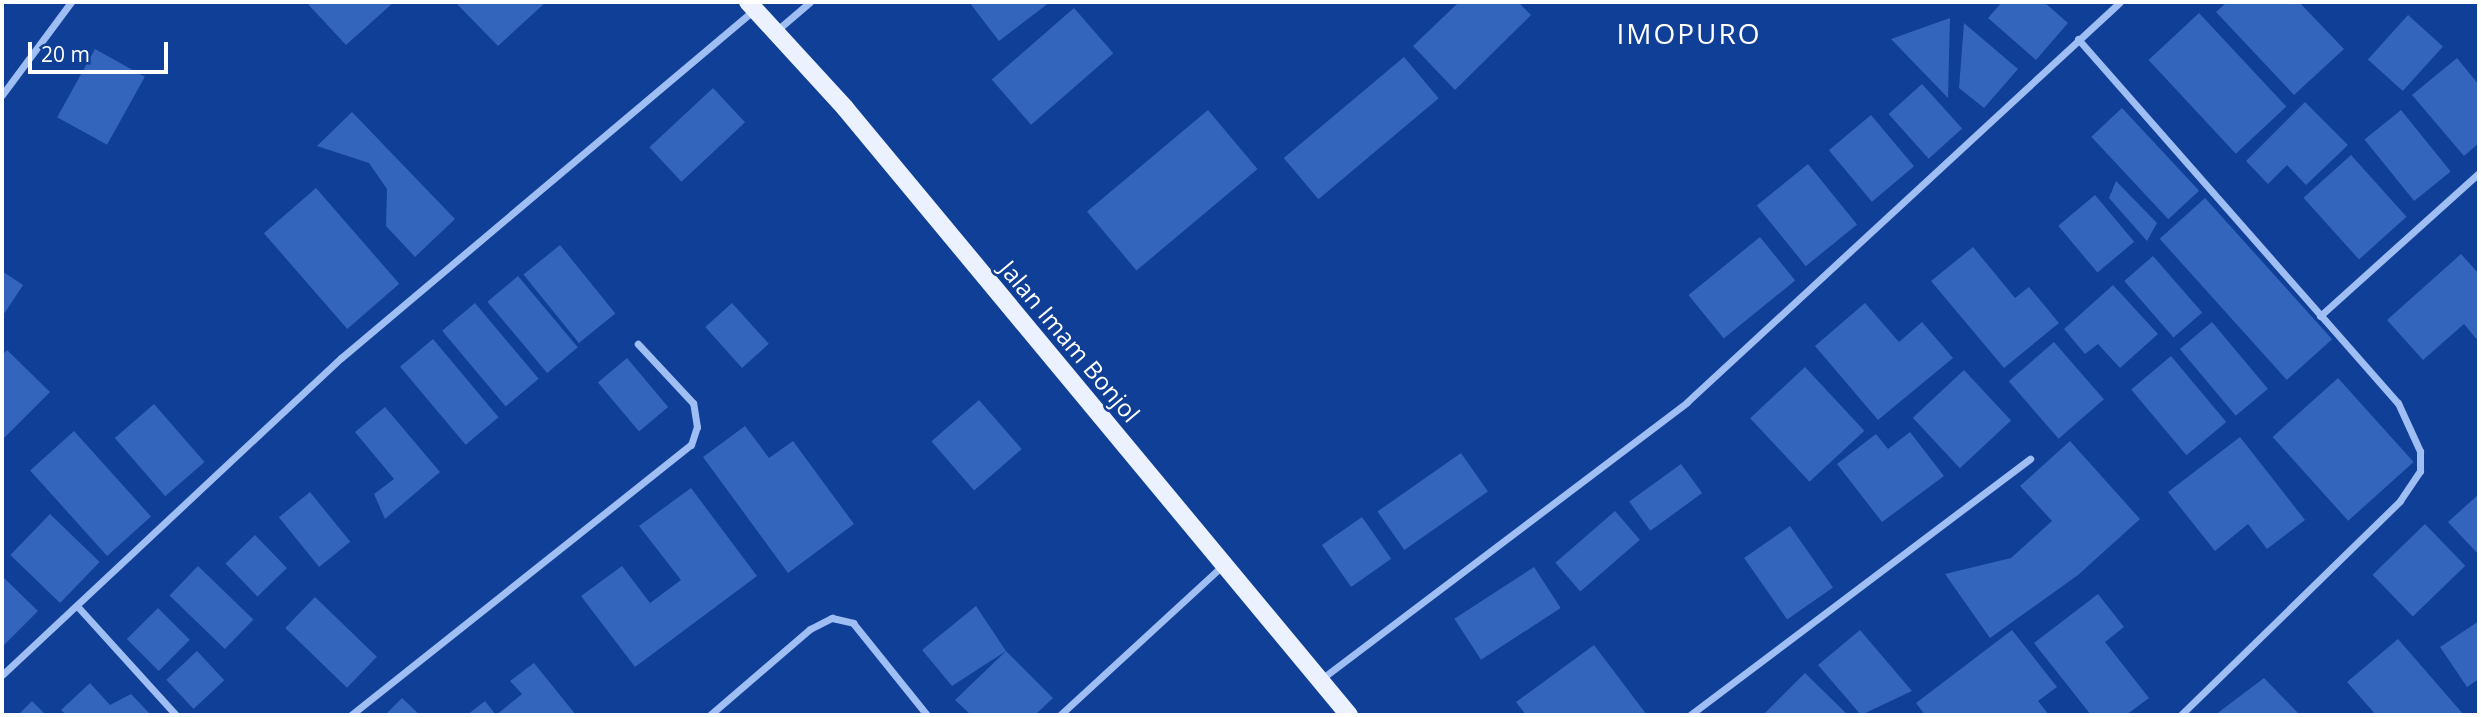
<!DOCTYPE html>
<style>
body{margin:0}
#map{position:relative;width:2481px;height:717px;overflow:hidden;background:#0f3f96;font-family:"Open Sans",sans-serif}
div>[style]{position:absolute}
.building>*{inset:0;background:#3365bd;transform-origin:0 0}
.street>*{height:7px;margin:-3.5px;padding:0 3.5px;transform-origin:3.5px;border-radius:3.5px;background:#9ebef4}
.primary>*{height:18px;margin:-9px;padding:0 9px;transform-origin:9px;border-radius:9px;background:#ebf1ff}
span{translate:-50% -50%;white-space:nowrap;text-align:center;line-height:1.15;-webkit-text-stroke:5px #0f3f96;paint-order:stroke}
.street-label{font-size:24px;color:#fff}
.quarter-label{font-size:28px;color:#fff;letter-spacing:2px}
.frame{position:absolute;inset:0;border:4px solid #fff;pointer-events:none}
.scale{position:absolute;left:28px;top:42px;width:140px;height:32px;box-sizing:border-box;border:4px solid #fff;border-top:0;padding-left:9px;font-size:21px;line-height:24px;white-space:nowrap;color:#fff;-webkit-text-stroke:5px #0f3f96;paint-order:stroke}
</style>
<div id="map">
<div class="building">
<i style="clip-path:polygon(306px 2px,394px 2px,346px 45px)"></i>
<i style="clip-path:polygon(455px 2px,546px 2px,498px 46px)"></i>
<i style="clip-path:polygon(969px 2px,1050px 2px,999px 41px)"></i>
<i style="clip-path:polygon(1459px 2px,1518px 2px,1531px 15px,1455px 90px,1413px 46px)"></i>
<i style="clip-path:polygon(2002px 2px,2044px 2px,2068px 23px,2036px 60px,1988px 18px)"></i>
<i style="clip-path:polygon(2227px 2px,2299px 2px,2344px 49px,2294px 95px,2216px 12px)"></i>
<i style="left:1074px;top:8px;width:60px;height:109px;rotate:49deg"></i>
<i style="left:2199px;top:13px;width:128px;height:69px;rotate:47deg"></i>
<i style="left:2408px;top:15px;width:47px;height:60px;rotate:42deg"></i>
<i style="clip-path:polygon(1950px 18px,1948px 98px,1891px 39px)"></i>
<i style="clip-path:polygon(1964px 23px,2018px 69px,1984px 108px,1959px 88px)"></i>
<i style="left:95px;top:49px;width:57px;height:78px;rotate:29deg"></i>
<i style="left:1404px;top:57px;width:54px;height:157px;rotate:50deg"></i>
<i style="clip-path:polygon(2457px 58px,2479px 85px,2479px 143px,2464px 156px,2412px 95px)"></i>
<i style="left:1922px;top:84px;width:60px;height:45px;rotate:48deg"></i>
<i style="left:713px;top:88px;width:47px;height:87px;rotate:47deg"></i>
<i style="clip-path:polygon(2305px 102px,2348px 145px,2306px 185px,2287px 165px,2268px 184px,2246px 161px)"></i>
<i style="left:2122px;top:108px;width:113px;height:42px;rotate:47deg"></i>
<i style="left:1208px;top:110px;width:77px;height:158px;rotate:50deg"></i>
<i style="left:2401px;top:110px;width:79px;height:47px;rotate:51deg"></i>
<i style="clip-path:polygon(352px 112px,455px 219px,415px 257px,386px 226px,387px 189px,369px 163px,317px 146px)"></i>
<i style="left:1871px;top:115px;width:67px;height:55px;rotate:50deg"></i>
<i style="left:2351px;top:155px;width:83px;height:64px;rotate:48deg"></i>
<i style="left:1808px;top:164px;width:78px;height:66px;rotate:51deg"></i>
<i style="clip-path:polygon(2116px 181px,2157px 223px,2147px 241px,2109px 198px)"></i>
<i style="left:316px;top:188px;width:127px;height:69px;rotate:49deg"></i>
<i style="left:2095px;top:195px;width:61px;height:48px;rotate:50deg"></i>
<i style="left:2205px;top:198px;width:190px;height:61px;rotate:48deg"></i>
<i style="left:1760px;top:237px;width:56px;height:92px;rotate:51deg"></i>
<i style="left:560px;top:245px;width:88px;height:47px;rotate:51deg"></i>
<i style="clip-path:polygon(1973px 247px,2015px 298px,2029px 287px,2059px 323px,2004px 368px,1931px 281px)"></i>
<i style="clip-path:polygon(2461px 254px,2479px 274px,2479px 342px,2464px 324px,2423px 360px,2387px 320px)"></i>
<i style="left:2153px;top:256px;width:75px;height:38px;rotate:49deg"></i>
<i style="clip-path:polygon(2px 271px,23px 285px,2px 317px)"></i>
<i style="left:518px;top:276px;width:93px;height:40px;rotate:50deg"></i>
<i style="clip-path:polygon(2113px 285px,2158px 334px,2120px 368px,2098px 344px,2085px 354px,2064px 329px)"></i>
<i style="left:475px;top:303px;width:99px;height:43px;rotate:50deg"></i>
<i style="left:732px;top:303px;width:55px;height:36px;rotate:48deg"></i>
<i style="clip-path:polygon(1865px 303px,1899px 342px,1922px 322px,1953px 358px,1878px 420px,1815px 346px)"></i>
<i style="left:2212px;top:322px;width:87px;height:42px;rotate:50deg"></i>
<i style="left:433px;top:339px;width:102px;height:43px;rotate:50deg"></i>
<i style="left:2054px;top:342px;width:76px;height:60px;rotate:49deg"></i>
<i style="clip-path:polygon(7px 350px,50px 392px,4px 438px,2px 355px)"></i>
<i style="left:2171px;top:356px;width:86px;height:52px;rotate:50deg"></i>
<i style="left:627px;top:358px;width:64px;height:38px;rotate:50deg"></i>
<i style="left:1805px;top:367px;width:87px;height:75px;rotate:47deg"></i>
<i style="left:1964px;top:370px;width:69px;height:70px;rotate:47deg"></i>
<i style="left:2338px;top:378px;width:113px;height:88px;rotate:48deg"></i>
<i style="left:979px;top:400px;width:65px;height:63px;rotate:49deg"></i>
<i style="left:154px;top:404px;width:77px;height:52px;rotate:49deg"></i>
<i style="clip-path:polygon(385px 407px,440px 472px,385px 519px,374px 494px,394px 479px,355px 432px)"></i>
<i style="clip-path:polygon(745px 426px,769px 458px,793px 441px,854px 524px,788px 573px,703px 457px)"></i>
<i style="left:74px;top:431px;width:115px;height:59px;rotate:48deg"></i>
<i style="clip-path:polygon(1910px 432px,1944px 476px,1882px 522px,1837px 464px,1876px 434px,1888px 449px)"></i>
<i style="clip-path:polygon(2240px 437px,2305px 520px,2267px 549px,2248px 524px,2215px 551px,2168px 492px)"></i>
<i style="clip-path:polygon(2070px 441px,2140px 519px,2078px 575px,1990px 638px,1945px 574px,2011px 558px,2052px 521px,2020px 486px)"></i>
<i style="left:1461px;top:453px;width:47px;height:102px;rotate:55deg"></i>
<i style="left:1681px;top:464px;width:36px;height:64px;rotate:54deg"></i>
<i style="clip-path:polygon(691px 488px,757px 576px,635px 667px,581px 596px,622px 566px,650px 603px,681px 580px,639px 526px)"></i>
<i style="left:310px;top:492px;width:64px;height:40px;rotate:51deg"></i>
<i style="clip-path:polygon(2479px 494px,2479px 555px,2448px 522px)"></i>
<i style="left:1615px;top:511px;width:38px;height:79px;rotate:49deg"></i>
<i style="left:50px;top:514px;width:69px;height:57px;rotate:44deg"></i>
<i style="left:1362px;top:517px;width:51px;height:49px;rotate:55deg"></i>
<i style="left:2425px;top:524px;width:58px;height:73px;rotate:46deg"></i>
<i style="left:1790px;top:526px;width:75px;height:56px;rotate:55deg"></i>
<i style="left:255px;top:535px;width:46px;height:41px;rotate:46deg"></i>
<i style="left:198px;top:566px;width:77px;height:41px;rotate:44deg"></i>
<i style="left:1534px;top:567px;width:49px;height:95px;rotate:57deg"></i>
<i style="clip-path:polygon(2px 576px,38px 611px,2px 647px)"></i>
<i style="clip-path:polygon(2098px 594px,2124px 627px,2105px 642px,2149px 698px,2126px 715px,2091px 715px,2034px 643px)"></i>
<i style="left:315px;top:597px;width:86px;height:43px;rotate:44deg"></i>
<i style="clip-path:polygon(976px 606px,1006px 651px,952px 686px,922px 650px)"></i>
<i style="left:158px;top:608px;width:45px;height:44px;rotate:45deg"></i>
<i style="clip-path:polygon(2479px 621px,2479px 679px,2467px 687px,2440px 647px)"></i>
<i style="clip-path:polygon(1860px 630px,1912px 691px,1861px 715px,1818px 665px)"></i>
<i style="clip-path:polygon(2012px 630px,2057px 687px,2038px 701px,2049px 715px,1925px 715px,1916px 703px)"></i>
<i style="clip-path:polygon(2398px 639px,2464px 715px,2376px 715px,2347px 682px)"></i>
<i style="clip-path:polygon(1594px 645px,1647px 715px,1526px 715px,1516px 702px)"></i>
<i style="left:197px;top:651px;width:40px;height:42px;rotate:47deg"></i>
<i style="clip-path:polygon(1006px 651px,1053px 698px,1035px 715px,971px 715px,955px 700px)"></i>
<i style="clip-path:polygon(534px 663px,576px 715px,467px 715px,485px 701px,496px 715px,522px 694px,510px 681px)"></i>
<i style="clip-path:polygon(1805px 673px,1848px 715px,1763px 715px)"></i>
<i style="clip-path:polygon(2264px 678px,2300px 715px,2215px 715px)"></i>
<i style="clip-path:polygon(90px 683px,110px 705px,131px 694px,151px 715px,66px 715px,61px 710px)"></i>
<i style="clip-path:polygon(402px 698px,420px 715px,385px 715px)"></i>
<i style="clip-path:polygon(32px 701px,46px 715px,18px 715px)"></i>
</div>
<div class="street">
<i style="left:776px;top:31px;width:45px;rotate:-40.5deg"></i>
<i style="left:2078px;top:39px;width:485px;rotate:48.7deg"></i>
<i style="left:2398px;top:403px;width:53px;rotate:65.4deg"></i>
<i style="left:2420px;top:451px;width:20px;rotate:90deg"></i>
<i style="left:2420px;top:471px;width:36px;rotate:124deg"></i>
<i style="left:2400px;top:501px;width:306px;rotate:135.7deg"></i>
<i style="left:2px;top:95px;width:116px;rotate:-53.4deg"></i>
<i style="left:2320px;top:316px;width:214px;rotate:-42deg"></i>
<i style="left:78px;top:607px;width:146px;rotate:47.8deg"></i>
<i style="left:2px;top:675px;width:464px;rotate:-43.1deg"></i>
<i style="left:341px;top:358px;width:540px;rotate:-40.12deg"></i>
<i style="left:1320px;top:680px;width:460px;rotate:-37.1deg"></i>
<i style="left:1687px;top:402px;width:589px;rotate:-42.73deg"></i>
<i style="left:351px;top:715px;width:434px;rotate:-38.5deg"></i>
<i style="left:691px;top:445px;width:19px;rotate:-72deg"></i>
<i style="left:697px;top:427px;width:24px;rotate:-99deg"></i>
<i style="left:693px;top:403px;width:81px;rotate:-133deg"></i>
<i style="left:710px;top:715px;width:132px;rotate:-40.7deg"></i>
<i style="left:810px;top:629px;width:25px;rotate:-27deg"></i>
<i style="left:832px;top:618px;width:22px;rotate:13deg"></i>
<i style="left:853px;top:623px;width:118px;rotate:51.2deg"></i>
<i style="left:1060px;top:715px;width:222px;rotate:-42.6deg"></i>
<i style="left:1690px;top:715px;width:426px;rotate:-37deg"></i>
</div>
<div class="primary">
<i style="left:748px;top:2px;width:144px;rotate:47.5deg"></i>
<i style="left:845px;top:108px;width:789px;rotate:50.3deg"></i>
</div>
<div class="street-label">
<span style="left:1070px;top:341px;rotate:50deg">Jalan Imam Bonjol</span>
</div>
<div class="quarter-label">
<span style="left:1689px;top:33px">IMOPURO</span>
</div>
<div class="frame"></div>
<div class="scale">20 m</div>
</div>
